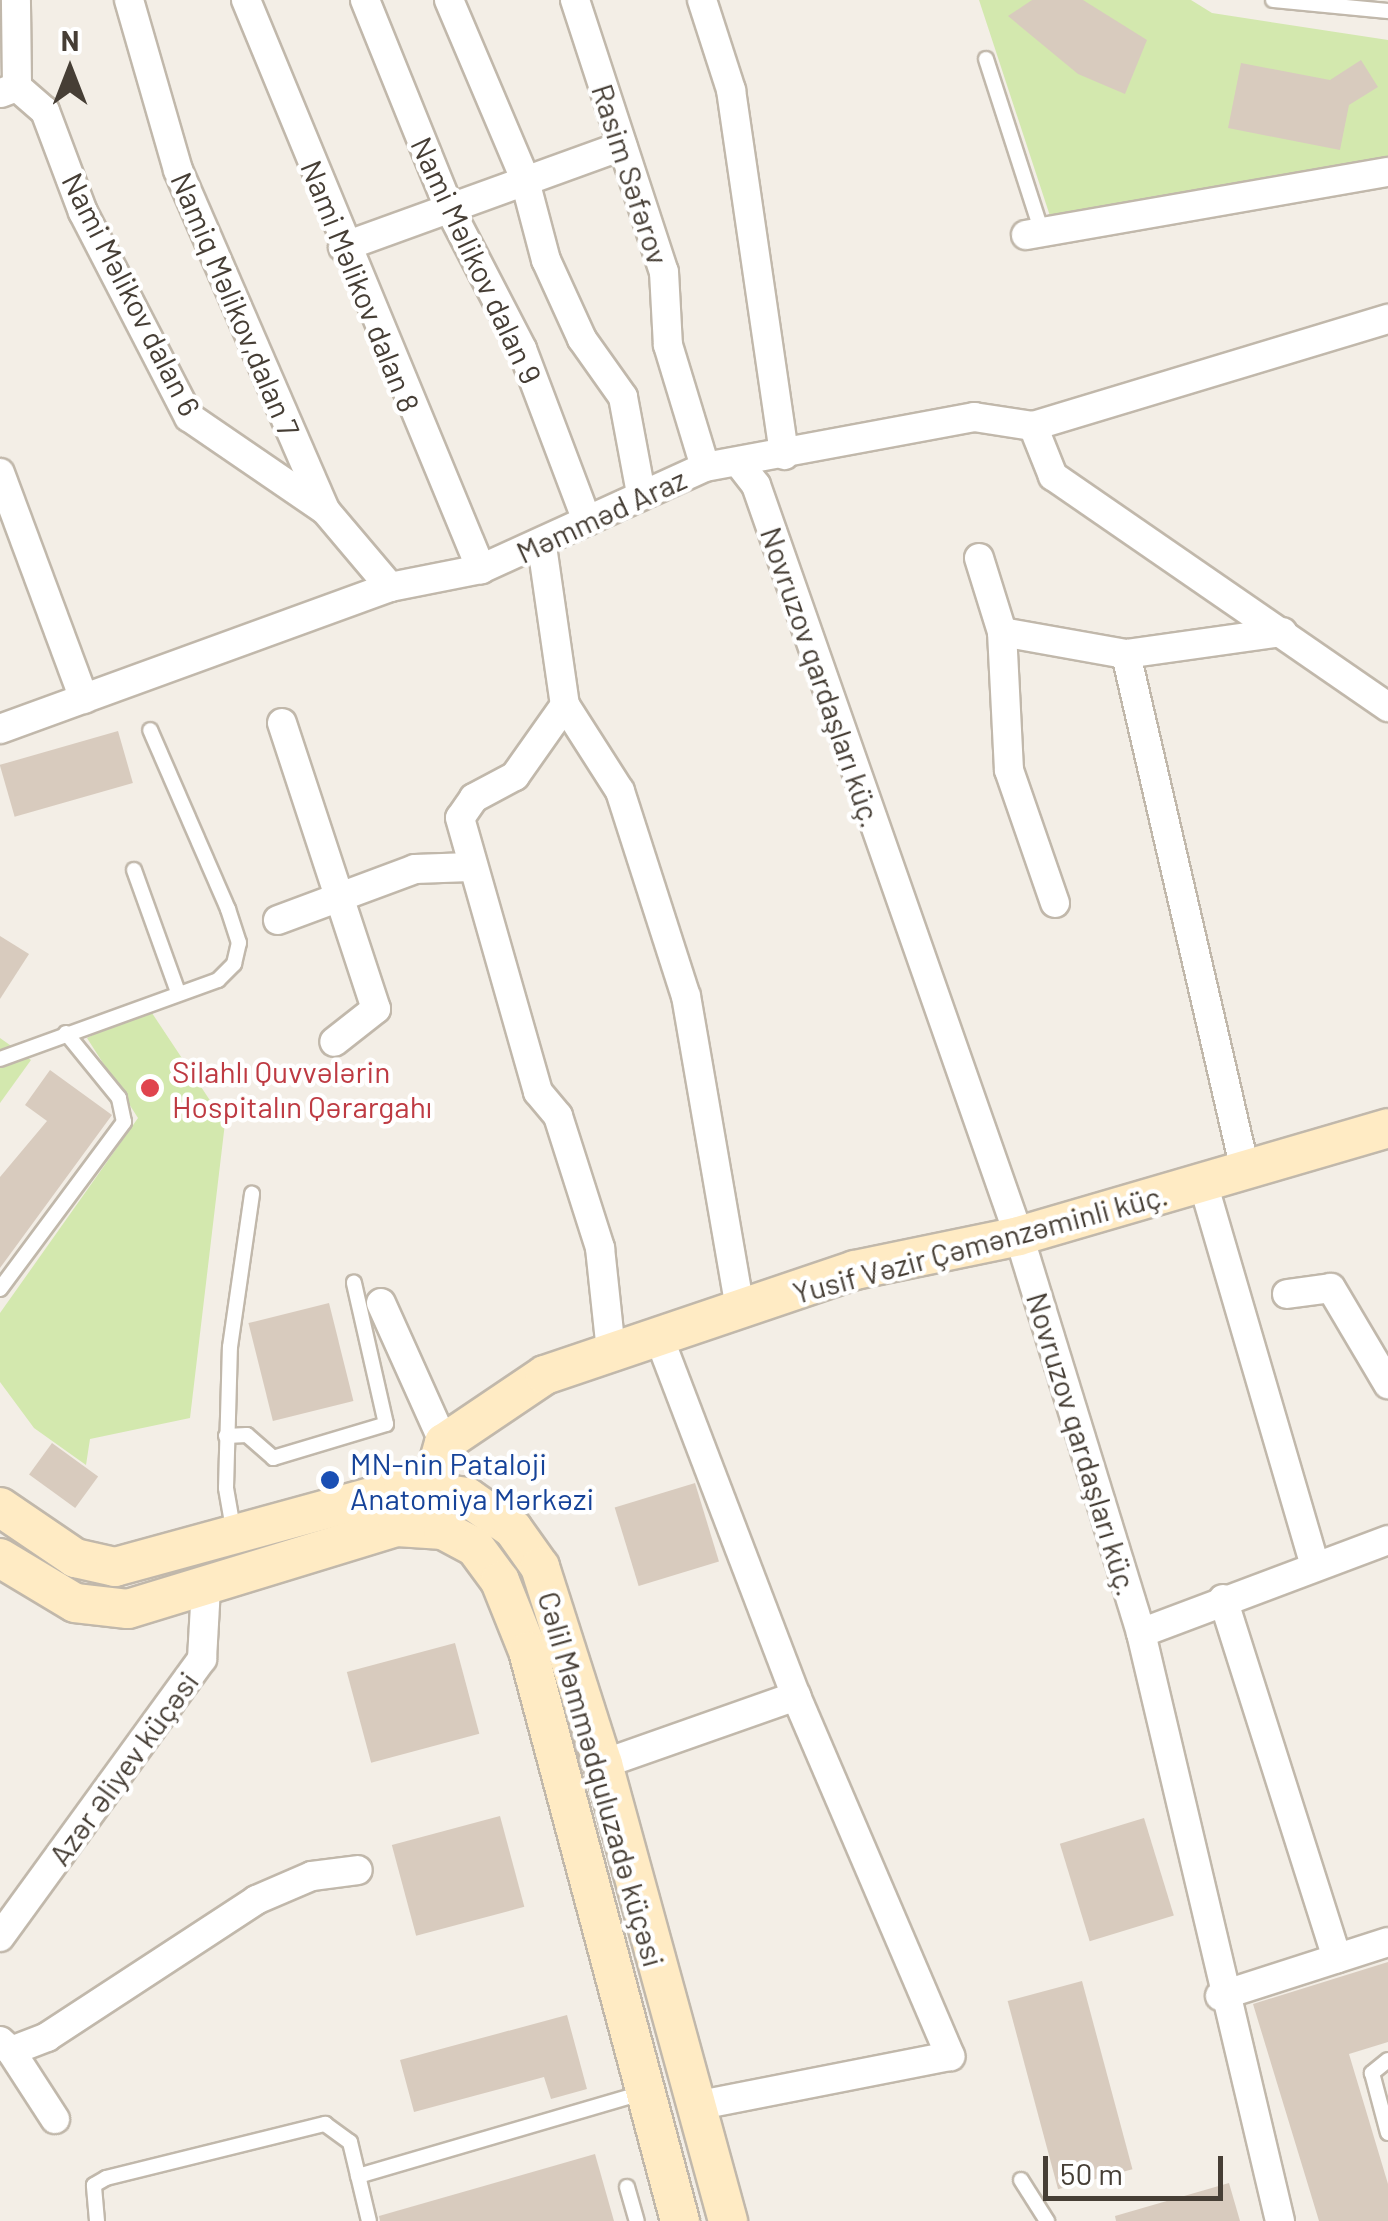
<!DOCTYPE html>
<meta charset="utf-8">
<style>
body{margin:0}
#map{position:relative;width:1388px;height:2221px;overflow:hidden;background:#f3eee6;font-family:Barlow,sans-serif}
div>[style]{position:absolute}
.green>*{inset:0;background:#d3e8ae}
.building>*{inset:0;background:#d8cbbe;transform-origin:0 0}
.roads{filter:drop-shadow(2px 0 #c1b8ab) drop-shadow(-2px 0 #c1b8ab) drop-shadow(0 2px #c1b8ab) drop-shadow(0 -2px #c1b8ab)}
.lane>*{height:14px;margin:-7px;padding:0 7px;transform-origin:7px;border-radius:7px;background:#fff}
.street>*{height:28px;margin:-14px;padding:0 14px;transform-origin:14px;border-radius:14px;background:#fff}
.secondary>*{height:38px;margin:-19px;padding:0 19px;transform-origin:19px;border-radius:19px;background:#ffebc4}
.dots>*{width:28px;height:28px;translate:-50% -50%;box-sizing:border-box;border:5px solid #fff;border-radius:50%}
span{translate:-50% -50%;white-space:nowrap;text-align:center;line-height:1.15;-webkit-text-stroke:9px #fff;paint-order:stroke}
.street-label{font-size:30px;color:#463e35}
.health-label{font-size:30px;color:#be3a42}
.left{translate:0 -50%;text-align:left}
.transit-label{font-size:30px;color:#164399}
.north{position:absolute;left:20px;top:20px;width:100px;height:100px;-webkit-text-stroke:8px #fff;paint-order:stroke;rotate:0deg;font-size:28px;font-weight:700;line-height:40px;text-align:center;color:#463e35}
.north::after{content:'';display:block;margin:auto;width:35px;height:45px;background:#463e35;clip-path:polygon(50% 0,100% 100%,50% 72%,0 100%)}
.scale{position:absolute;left:1043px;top:2156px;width:180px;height:45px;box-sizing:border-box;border:5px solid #463e35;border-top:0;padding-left:12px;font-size:30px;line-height:35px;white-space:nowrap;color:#463e35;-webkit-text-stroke:8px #fff;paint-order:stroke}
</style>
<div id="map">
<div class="green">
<i style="clip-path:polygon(979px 0,1191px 0,1212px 13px,1388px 40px,1388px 158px,1050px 216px)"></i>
<i style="clip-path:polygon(148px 1007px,225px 1123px,190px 1418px,90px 1439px,86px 1465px,34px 1428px,0 1382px,0 1313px,138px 1118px,87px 1038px)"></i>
<i style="clip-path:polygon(0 1038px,31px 1060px,0 1103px)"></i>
</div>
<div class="building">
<i style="clip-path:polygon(1032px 0,1083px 0,1147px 40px,1125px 94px,1078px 74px,1008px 16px)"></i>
<i style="clip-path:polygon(1361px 60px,1378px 87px,1349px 105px,1340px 150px,1228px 128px,1241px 63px,1330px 80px)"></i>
<i style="left:118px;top:731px;width:54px;height:123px;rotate:74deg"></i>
<i style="clip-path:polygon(0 936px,29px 954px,0 999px)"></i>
<i style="clip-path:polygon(50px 1070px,112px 1115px,0 1268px,0 1177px,47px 1121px,25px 1105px)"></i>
<i style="left:329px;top:1303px;width:101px;height:83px;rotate:76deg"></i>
<i style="left:52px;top:1443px;width:57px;height:39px;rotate:36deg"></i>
<i style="left:695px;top:1483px;width:82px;height:84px;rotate:73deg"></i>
<i style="left:455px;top:1643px;width:94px;height:112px;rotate:75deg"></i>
<i style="left:500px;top:1816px;width:94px;height:112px;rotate:75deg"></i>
<i style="left:1144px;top:1818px;width:102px;height:88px;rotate:73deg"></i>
<i style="clip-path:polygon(1388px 1962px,1388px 2042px,1349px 2054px,1388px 2184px,1388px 2221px,1319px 2221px,1253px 2004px)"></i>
<i style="left:1082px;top:1981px;width:195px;height:77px;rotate:75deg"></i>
<i style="clip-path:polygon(567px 2015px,587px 2089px,551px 2099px,544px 2077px,414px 2112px,400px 2060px)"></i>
<i style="clip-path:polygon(595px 2154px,614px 2221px,380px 2221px,379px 2216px)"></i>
<i style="clip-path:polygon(1229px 2183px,1240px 2221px,1116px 2221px,1115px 2216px)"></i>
</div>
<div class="roads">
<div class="lane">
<i style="left:1273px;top:0;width:116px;rotate:5.5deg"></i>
<i style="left:986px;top:59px;width:182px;rotate:72.1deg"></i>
<i style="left:134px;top:870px;width:130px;rotate:70.2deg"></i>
<i style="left:0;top:1059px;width:232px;rotate:-19.9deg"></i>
<i style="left:218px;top:980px;width:23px;rotate:-45deg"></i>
<i style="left:234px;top:964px;width:22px;rotate:-77deg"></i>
<i style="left:239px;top:943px;width:36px;rotate:-108deg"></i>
<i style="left:228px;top:909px;width:195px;rotate:-113.5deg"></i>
<i style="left:0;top:1289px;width:208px;rotate:-53.4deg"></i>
<i style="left:124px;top:1122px;width:25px;rotate:-102deg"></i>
<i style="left:119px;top:1098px;width:84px;rotate:-129.2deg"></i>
<i style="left:226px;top:1436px;width:21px;rotate:-3deg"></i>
<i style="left:247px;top:1435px;width:35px;rotate:41deg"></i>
<i style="left:273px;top:1458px;width:118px;rotate:-16.7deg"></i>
<i style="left:386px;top:1424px;width:145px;rotate:-102.8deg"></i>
<i style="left:234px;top:1534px;width:47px;rotate:-99.9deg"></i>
<i style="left:226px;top:1488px;width:141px;rotate:-88.4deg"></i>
<i style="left:230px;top:1347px;width:155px;rotate:-81.8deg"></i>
<i style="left:1388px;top:2060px;width:21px;rotate:141deg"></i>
<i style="left:1372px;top:2073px;width:62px;rotate:75.1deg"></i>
<i style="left:358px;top:2176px;width:299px;rotate:-16.3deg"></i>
<i style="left:1021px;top:2180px;width:49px;rotate:57.6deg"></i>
<i style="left:627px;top:2187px;width:35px;rotate:74deg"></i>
<i style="left:97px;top:2221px;width:36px;rotate:-95deg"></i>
<i style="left:94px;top:2185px;width:14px;rotate:-30deg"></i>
<i style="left:106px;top:2178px;width:226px;rotate:-13.9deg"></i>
<i style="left:325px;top:2124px;width:31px;rotate:36deg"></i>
<i style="left:350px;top:2142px;width:81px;rotate:76.5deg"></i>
</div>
<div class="street">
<i style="left:129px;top:0;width:177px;rotate:73.9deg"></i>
<i style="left:178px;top:170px;width:370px;rotate:66.6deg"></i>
<i style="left:325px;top:510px;width:101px;rotate:49.8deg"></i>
<i style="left:246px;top:0;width:616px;rotate:67.56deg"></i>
<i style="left:365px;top:0;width:224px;rotate:68deg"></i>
<i style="left:449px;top:208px;width:159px;rotate:62.6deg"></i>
<i style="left:522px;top:349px;width:184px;rotate:69.3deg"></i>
<i style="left:449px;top:0;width:192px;rotate:67deg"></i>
<i style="left:524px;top:177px;width:86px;rotate:75.2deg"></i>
<i style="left:546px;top:260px;width:87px;rotate:65.5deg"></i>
<i style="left:582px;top:339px;width:71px;rotate:54.7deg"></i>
<i style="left:623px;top:397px;width:98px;rotate:79.4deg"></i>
<i style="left:575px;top:0;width:286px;rotate:71.9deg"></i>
<i style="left:664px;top:272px;width:73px;rotate:86.9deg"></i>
<i style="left:668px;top:345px;width:127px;rotate:73.1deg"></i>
<i style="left:702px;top:0;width:95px;rotate:72.1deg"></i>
<i style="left:731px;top:90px;width:369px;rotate:81.7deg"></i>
<i style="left:17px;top:87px;width:37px;rotate:41deg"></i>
<i style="left:45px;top:111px;width:108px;rotate:69.4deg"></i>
<i style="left:83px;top:212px;width:231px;rotate:62.7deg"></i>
<i style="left:189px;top:417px;width:165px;rotate:34.4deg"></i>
<i style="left:1px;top:93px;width:17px;rotate:-21deg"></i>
<i style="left:17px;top:87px;width:87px;rotate:-90.7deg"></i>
<i style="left:1026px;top:235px;width:367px;rotate:-9.9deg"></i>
<i style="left:343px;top:247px;width:297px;rotate:-19.9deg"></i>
<i style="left:1033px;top:426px;width:54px;rotate:68.2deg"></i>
<i style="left:1053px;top:476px;width:407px;rotate:34.6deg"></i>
<i style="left:738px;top:462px;width:29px;rotate:52deg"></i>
<i style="left:756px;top:485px;width:796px;rotate:70.7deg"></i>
<i style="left:1019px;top:1236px;width:415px;rotate:72.9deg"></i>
<i style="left:1141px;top:1633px;width:604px;rotate:76.7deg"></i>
<i style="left:0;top:473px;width:241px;rotate:69.6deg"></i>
<i style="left:542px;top:546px;width:161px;rotate:81.8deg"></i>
<i style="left:565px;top:705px;width:102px;rotate:57.4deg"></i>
<i style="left:620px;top:791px;width:215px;rotate:72.2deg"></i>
<i style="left:686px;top:996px;width:317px;rotate:80.2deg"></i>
<i style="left:979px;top:558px;width:77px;rotate:72.7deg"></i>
<i style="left:1126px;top:654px;width:530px;rotate:77.01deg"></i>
<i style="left:565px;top:705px;width:87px;rotate:125.2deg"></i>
<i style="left:515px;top:776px;width:47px;rotate:151.8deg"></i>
<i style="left:474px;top:798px;width:24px;rotate:125deg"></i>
<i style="left:460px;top:818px;width:285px;rotate:74.1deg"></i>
<i style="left:538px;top:1092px;width:31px;rotate:50deg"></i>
<i style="left:558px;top:1116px;width:139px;rotate:72.3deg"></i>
<i style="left:600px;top:1248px;width:104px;rotate:83.9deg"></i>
<i style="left:282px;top:723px;width:301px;rotate:71.8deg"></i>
<i style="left:376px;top:1009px;width:53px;rotate:141.8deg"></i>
<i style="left:0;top:729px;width:415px;rotate:-20deg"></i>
<i style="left:390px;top:587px;width:93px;rotate:-11.2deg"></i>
<i style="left:481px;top:569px;width:246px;rotate:-24.5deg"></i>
<i style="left:705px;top:467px;width:274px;rotate:-10.5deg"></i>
<i style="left:974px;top:417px;width:60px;rotate:8.7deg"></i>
<i style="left:1033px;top:426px;width:371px;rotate:-16.8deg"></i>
<i style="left:1055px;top:903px;width:141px;rotate:-109.1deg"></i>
<i style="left:1009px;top:770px;width:138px;rotate:-92.9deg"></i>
<i style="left:1002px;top:632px;width:126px;rotate:10.1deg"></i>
<i style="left:1126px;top:654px;width:158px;rotate:-8deg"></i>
<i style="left:278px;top:920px;width:146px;rotate:-20.4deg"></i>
<i style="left:415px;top:869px;width:55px;rotate:-2.1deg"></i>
<i style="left:1203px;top:1183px;width:395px;rotate:73.7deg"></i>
<i style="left:1287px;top:1294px;width:44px;rotate:-7.8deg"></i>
<i style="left:1331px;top:1288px;width:112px;rotate:59.3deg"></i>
<i style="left:381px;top:1303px;width:154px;rotate:65.8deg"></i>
<i style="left:660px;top:1340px;width:381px;rotate:69.1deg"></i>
<i style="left:796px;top:1696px;width:392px;rotate:66.8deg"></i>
<i style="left:950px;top:2056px;width:260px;rotate:168.9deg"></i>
<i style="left:1223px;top:1599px;width:377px;rotate:72.4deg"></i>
<i style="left:1141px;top:1633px;width:264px;rotate:-20.6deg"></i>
<i style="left:603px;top:1764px;width:205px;rotate:-19.4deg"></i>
<i style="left:0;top:1937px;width:344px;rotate:-54deg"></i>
<i style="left:202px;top:1659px;width:72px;rotate:-86.8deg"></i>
<i style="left:1220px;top:1996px;width:176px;rotate:-17.8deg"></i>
<i style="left:0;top:2041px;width:15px;rotate:42deg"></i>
<i style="left:11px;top:2051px;width:39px;rotate:-21deg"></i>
<i style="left:47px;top:2037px;width:250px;rotate:-33.2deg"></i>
<i style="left:256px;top:1900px;width:61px;rotate:-23.2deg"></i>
<i style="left:312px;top:1876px;width:46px;rotate:-7.4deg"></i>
<i style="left:11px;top:2051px;width:81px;rotate:57.1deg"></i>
</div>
<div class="secondary">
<i style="left:0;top:1507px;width:91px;rotate:34.2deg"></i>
<i style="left:75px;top:1558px;width:41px;rotate:12.7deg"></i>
<i style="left:115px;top:1567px;width:299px;rotate:-15.3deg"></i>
<i style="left:403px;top:1488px;width:65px;rotate:8deg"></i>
<i style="left:467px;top:1497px;width:56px;rotate:34.8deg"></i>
<i style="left:513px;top:1529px;width:47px;rotate:54.6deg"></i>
<i style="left:540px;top:1567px;width:207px;rotate:72.3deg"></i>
<i style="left:603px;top:1764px;width:474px;rotate:74.7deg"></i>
<i style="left:425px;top:1510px;width:70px;rotate:-74.2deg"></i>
<i style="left:444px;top:1443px;width:122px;rotate:-34deg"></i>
<i style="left:545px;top:1375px;width:327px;rotate:-18.7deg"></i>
<i style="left:855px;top:1270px;width:167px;rotate:-11.7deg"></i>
<i style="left:1019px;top:1236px;width:384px;rotate:-16.3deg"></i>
<i style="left:0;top:1558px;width:87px;rotate:31deg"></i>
<i style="left:75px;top:1603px;width:53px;rotate:6.5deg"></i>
<i style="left:128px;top:1609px;width:281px;rotate:-17deg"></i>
<i style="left:397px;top:1527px;width:46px;rotate:3.7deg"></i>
<i style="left:443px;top:1530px;width:36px;rotate:28deg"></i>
<i style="left:475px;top:1547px;width:42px;rotate:53.7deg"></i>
<i style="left:500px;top:1581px;width:75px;rotate:68.2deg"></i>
<i style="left:528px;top:1651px;width:590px;rotate:75.07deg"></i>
</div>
</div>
<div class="dots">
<i style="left:150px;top:1088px;background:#e0444e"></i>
<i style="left:330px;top:1480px;background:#1a4fb4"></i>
</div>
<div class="street-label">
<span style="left:631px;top:174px;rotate:72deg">Rasim Səfərov</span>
<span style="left:477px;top:260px;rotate:65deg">Nami Məlikov dalan 9</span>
<span style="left:361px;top:286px;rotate:68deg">Nami Məlikov dalan 8</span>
<span style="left:132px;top:294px;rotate:63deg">Nami Məlikov dalan 6</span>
<span style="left:236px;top:304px;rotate:67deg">Namiq Məlikov,dalan 7</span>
<span style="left:601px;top:515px;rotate:-25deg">Məmməd Araz</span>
<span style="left:822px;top:677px;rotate:71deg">Novruzov qardaşları küç.</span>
<span style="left:980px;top:1243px;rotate:-15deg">Yusif Vəzir Çəmənzəminli küç.</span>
<span style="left:1083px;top:1444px;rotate:73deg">Novruzov qardaşları küç.</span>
<span style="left:123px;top:1768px;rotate:-54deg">Azər Əliyev küçəsi</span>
<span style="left:602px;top:1779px;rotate:74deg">Cəlil Məmmədquluzadə küçəsi</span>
</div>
<div class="health-label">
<span class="left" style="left:172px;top:1088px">Silahlı Quvvələrin<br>Hospitalın Qərargahı</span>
</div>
<div class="transit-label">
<span class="left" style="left:350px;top:1480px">MN-nin Pataloji<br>Anatomiya Mərkəzi</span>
</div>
<div class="north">N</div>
<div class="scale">50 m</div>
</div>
